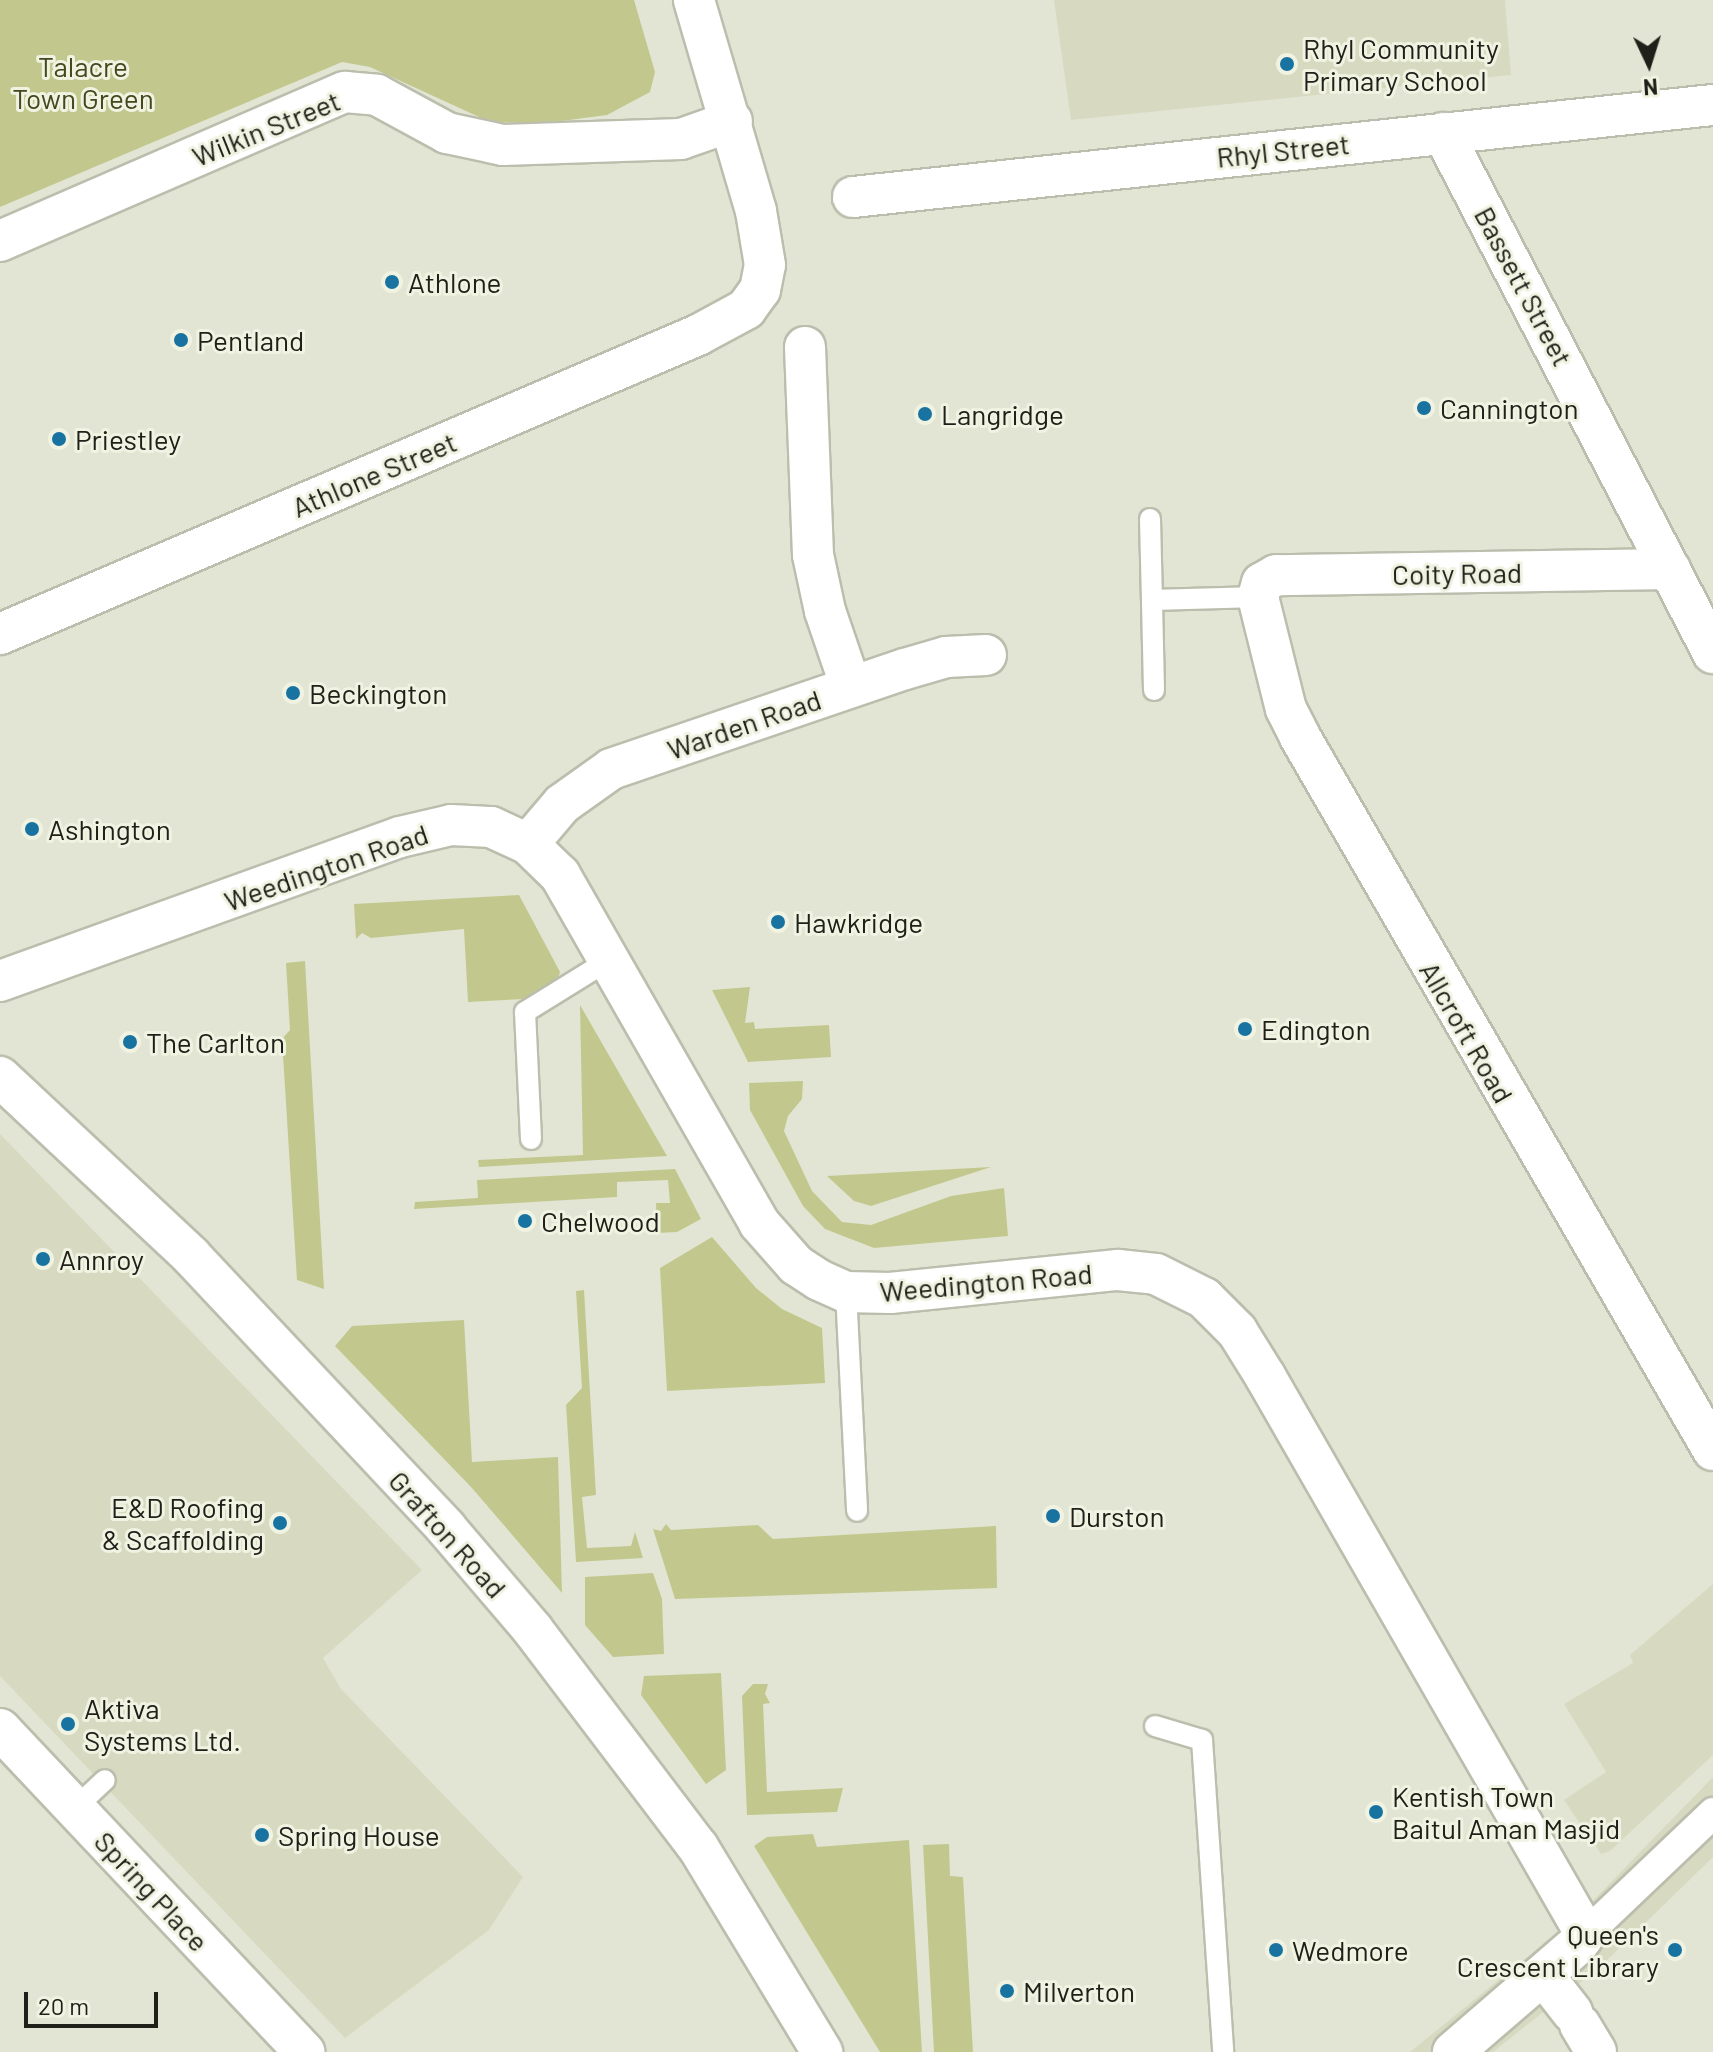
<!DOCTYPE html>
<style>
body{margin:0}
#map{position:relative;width:1713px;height:2052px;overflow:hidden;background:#e3e5d4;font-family:Barlow,sans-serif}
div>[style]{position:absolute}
.built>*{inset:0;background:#d7dac1}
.green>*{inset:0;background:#c2c88d}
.roads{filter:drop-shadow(2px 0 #bcbead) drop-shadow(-2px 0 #bcbead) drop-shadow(0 2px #bcbead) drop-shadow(0 -2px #bcbead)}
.service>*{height:20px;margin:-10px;padding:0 10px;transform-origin:10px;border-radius:10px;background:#fff}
.pedestrian>*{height:30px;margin:-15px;padding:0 15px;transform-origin:15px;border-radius:15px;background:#fff}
.minor>*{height:40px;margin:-20px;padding:0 20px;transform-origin:20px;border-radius:20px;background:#fff}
.dots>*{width:22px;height:22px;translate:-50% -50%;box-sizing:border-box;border:4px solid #f0f3e1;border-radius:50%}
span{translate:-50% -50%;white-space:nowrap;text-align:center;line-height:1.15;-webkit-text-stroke:6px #f0f3e1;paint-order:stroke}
.poi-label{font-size:28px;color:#20201a}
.left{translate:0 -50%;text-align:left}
.right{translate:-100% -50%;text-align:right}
.park-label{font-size:28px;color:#45481d}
.street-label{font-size:28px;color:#20201a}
.north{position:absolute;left:1609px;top:24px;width:80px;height:80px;-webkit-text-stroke:6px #f0f3e1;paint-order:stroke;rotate:176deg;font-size:22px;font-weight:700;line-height:32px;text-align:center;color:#20201a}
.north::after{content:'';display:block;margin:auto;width:28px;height:36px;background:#20201a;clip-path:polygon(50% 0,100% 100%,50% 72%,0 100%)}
.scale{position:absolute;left:24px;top:1992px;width:134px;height:36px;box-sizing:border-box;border:4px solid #20201a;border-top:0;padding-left:10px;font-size:24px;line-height:28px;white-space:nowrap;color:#20201a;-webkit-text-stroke:6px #f0f3e1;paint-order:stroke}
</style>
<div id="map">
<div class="built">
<i style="clip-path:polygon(1054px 0,1505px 0,1511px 75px,1071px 120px)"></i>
<i style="clip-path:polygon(0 1134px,422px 1570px,323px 1658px,341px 1689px,523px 1877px,489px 1930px,345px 2038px,0 1676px)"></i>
<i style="clip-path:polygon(1713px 1584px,1713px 1755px,1610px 1851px,1601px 1854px,1564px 1800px,1606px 1772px,1564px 1704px,1633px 1663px,1630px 1655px)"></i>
<i style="clip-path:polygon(1713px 1777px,1713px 1857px,1601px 1966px,1493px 2052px,1410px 2052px,1580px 1914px)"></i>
</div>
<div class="green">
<i style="clip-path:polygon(0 0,634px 0,655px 72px,650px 92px,607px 115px,546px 123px,490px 122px,370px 67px,342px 62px,0 207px)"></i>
<i style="clip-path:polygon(519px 895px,560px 972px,557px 982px,523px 999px,468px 1002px,464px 929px,371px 938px,362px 933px,356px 939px,354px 904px)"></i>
<i style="clip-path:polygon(305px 961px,324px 1289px,297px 1280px,282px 1039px,290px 1030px,286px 963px)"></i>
<i style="clip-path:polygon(750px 987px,745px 1023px,754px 1022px,755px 1029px,829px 1025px,831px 1057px,748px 1062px,712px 990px)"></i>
<i style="clip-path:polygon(580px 1005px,667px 1156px,479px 1167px,478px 1160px,583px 1155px)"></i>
<i style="clip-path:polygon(803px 1081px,802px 1099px,788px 1116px,784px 1131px,812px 1191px,842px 1222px,871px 1225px,951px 1196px,1004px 1188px,1008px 1236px,874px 1248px,825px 1229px,803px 1206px,750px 1110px,749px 1083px)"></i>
<i style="clip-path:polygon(991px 1167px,871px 1206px,854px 1201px,827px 1176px)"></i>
<i style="clip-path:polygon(675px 1169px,701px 1219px,677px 1232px,657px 1233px,656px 1203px,670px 1203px,668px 1180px,617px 1182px,617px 1197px,414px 1209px,415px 1202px,478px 1198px,477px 1180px)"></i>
<i style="clip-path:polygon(712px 1237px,756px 1288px,782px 1309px,822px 1328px,825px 1383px,667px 1391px,660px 1268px)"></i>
<i style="clip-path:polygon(584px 1290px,596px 1495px,582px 1497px,587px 1548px,631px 1546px,635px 1532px,643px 1558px,576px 1562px,566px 1405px,582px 1388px,576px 1291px)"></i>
<i style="clip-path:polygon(464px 1320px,472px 1462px,558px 1457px,562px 1593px,472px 1488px,335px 1346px,352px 1326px)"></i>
<i style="clip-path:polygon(666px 1524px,671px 1530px,758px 1525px,773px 1539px,996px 1526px,997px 1588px,675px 1599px,653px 1529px,661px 1531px)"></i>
<i style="clip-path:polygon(653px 1573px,662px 1599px,664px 1654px,613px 1657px,585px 1625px,585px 1577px)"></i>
<i style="clip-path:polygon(721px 1673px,726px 1770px,706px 1784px,641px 1695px,644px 1676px)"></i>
<i style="clip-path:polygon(753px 1684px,768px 1684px,765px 1694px,770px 1703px,763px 1704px,767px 1792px,843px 1788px,837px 1812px,747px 1815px,742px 1696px)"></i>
<i style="clip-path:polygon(813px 1834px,817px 1847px,909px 1840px,922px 2052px,880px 2052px,754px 1846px,767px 1837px)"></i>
<i style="clip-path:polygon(949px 1844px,950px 1876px,963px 1877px,973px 2052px,934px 2052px,923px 1845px)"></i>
</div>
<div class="roads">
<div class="service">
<i style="left:1150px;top:519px;width:81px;rotate:88.6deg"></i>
<i style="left:1154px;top:690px;width:90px;rotate:-91.3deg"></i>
<i style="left:1152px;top:600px;width:106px;rotate:-1.6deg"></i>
<i style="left:531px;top:1139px;width:127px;rotate:-92.7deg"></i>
<i style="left:525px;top:1012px;width:102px;rotate:-31.8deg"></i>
<i style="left:846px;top:1292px;width:219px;rotate:87.1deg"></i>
<i style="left:1155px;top:1726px;width:49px;rotate:16.6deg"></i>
<i style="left:1202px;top:1740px;width:313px;rotate:86.1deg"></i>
<i style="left:74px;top:1809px;width:42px;rotate:-43.1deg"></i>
</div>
<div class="pedestrian">
<i style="left:1583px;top:1937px;width:180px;rotate:-43.6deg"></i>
</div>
<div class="minor">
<i style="left:1443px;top:133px;width:586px;rotate:62.56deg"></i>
<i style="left:853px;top:197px;width:865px;rotate:-6.11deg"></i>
<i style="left:0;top:241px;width:376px;rotate:-23.4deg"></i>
<i style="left:345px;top:92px;width:32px;rotate:5deg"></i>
<i style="left:377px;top:95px;width:80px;rotate:28.5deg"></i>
<i style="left:447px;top:133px;width:57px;rotate:12.1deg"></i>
<i style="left:503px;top:145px;width:178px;rotate:-1.9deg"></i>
<i style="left:681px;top:139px;width:54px;rotate:-19.4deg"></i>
<i style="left:805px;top:347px;width:208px;rotate:87.8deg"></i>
<i style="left:813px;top:555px;width:57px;rotate:77.9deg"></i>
<i style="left:825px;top:611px;width:80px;rotate:71.1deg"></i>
<i style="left:1670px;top:569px;width:394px;rotate:179.1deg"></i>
<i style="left:1276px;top:575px;width:16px;rotate:150deg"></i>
<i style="left:1262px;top:583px;width:15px;rotate:106deg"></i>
<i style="left:1258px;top:597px;width:115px;rotate:76deg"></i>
<i style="left:1286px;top:709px;width:31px;rotate:63deg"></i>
<i style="left:1300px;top:737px;width:824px;rotate:59.92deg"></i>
<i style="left:0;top:634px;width:759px;rotate:-23.19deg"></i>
<i style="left:698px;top:335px;width:55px;rotate:-28.4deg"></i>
<i style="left:746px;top:309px;width:24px;rotate:-54deg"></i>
<i style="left:760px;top:290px;width:25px;rotate:-79deg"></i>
<i style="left:765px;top:265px;width:55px;rotate:-99.5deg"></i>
<i style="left:756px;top:211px;width:220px;rotate:-106.4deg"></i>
<i style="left:528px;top:844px;width:52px;rotate:-49.6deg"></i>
<i style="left:562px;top:804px;width:60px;rotate:-35.5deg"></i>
<i style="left:611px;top:769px;width:311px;rotate:-18.8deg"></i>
<i style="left:905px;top:669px;width:43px;rotate:-16.3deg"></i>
<i style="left:946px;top:657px;width:40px;rotate:-2.9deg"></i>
<i style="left:0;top:981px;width:425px;rotate:-19.8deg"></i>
<i style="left:400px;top:837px;width:52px;rotate:-13.2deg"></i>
<i style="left:451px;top:825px;width:40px;rotate:2.9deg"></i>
<i style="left:491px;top:827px;width:41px;rotate:24.7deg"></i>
<i style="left:528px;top:844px;width:45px;rotate:44.1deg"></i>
<i style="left:560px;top:875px;width:401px;rotate:60.2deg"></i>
<i style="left:759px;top:1223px;width:56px;rotate:48.6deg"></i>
<i style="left:796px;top:1265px;width:27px;rotate:33deg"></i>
<i style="left:819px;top:1280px;width:30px;rotate:24deg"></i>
<i style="left:846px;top:1292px;width:44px;rotate:1.3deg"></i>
<i style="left:890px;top:1293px;width:229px;rotate:-5.8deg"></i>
<i style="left:1118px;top:1270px;width:38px;rotate:6deg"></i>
<i style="left:1156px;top:1274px;width:54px;rotate:26.6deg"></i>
<i style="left:1204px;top:1298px;width:47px;rotate:45deg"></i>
<i style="left:1237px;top:1331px;width:53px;rotate:58.1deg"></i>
<i style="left:1265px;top:1376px;width:634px;rotate:60.12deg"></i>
<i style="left:1581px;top:1926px;width:11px;rotate:80deg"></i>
<i style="left:1583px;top:1937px;width:10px;rotate:127deg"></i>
<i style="left:1577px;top:1945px;width:164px;rotate:139.2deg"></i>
<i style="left:0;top:1077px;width:262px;rotate:43.1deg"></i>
<i style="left:191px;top:1256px;width:373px;rotate:46.8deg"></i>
<i style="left:446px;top:1528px;width:134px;rotate:49.5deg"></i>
<i style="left:533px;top:1630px;width:273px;rotate:52.8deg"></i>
<i style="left:698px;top:1847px;width:240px;rotate:58.8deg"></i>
<i style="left:0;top:1729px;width:444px;rotate:46.7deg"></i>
<i style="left:1544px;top:1976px;width:46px;rotate:52.1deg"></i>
<i style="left:1580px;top:2025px;width:31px;rotate:59deg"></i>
</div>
</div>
<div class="dots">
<i style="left:1287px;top:64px;background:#1873a1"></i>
<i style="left:392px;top:282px;background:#1873a1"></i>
<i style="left:181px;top:340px;background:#1873a1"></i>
<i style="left:1424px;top:408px;background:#1873a1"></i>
<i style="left:925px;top:414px;background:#1873a1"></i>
<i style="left:59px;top:439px;background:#1873a1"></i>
<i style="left:293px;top:693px;background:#1873a1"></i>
<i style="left:32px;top:829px;background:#1873a1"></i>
<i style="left:778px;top:922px;background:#1873a1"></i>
<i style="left:1245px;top:1029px;background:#1873a1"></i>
<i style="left:130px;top:1042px;background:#1873a1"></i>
<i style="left:525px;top:1221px;background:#1873a1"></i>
<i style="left:43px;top:1259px;background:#1873a1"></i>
<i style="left:1053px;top:1516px;background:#1873a1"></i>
<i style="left:280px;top:1523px;background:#1873a1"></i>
<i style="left:68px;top:1724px;background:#1873a1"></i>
<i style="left:1376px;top:1812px;background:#1873a1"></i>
<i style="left:262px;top:1835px;background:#1873a1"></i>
<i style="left:1276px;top:1950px;background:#1873a1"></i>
<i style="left:1675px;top:1950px;background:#1873a1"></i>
<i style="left:1007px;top:1991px;background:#1873a1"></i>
</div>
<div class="poi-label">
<span class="left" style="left:1303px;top:64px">Rhyl Community<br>Primary School</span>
<span class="left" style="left:408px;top:282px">Athlone</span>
<span class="left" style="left:197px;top:340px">Pentland</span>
<span class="left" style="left:1440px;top:408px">Cannington</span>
<span class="left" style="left:941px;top:414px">Langridge</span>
<span class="left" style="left:75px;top:439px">Priestley</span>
<span class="left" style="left:309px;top:693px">Beckington</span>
<span class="left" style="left:48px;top:829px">Ashington</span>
<span class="left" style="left:794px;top:922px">Hawkridge</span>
<span class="left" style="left:1261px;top:1029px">Edington</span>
<span class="left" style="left:146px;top:1042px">The Carlton</span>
<span class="left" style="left:541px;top:1221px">Chelwood</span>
<span class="left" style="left:59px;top:1259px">Annroy</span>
<span class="right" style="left:264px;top:1523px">E&amp;D Roofing<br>&amp; Scaffolding</span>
<span class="left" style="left:1069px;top:1516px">Durston</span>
<span class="left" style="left:84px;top:1724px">Aktiva<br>Systems Ltd.</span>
<span class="left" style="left:1392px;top:1812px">Kentish Town<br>Baitul Aman Masjid</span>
<span class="left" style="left:278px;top:1835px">Spring House</span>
<span class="right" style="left:1659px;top:1950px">Queen's<br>Crescent Library</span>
<span class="left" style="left:1292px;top:1950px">Wedmore</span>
<span class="left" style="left:1023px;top:1991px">Milverton</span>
</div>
<div class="park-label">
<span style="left:83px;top:82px">Talacre<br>Town Green</span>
</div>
<div class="street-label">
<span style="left:266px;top:128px;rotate:-22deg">Wilkin Street</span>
<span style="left:1283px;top:150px;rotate:-6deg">Rhyl Street</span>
<span style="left:1524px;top:286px;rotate:62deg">Bassett Street</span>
<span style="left:374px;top:474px;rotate:-23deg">Athlone Street</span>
<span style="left:1457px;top:573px;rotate:-1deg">Coity Road</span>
<span style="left:744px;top:724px;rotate:-19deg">Warden Road</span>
<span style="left:326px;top:867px;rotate:-19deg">Weedington Road</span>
<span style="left:1467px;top:1032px;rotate:60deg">Allcroft Road</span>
<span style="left:986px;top:1282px;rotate:-5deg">Weedington Road</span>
<span style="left:448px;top:1534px;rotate:48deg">Grafton Road</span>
<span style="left:152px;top:1891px;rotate:47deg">Spring Place</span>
</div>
<div class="north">N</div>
<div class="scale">20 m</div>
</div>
